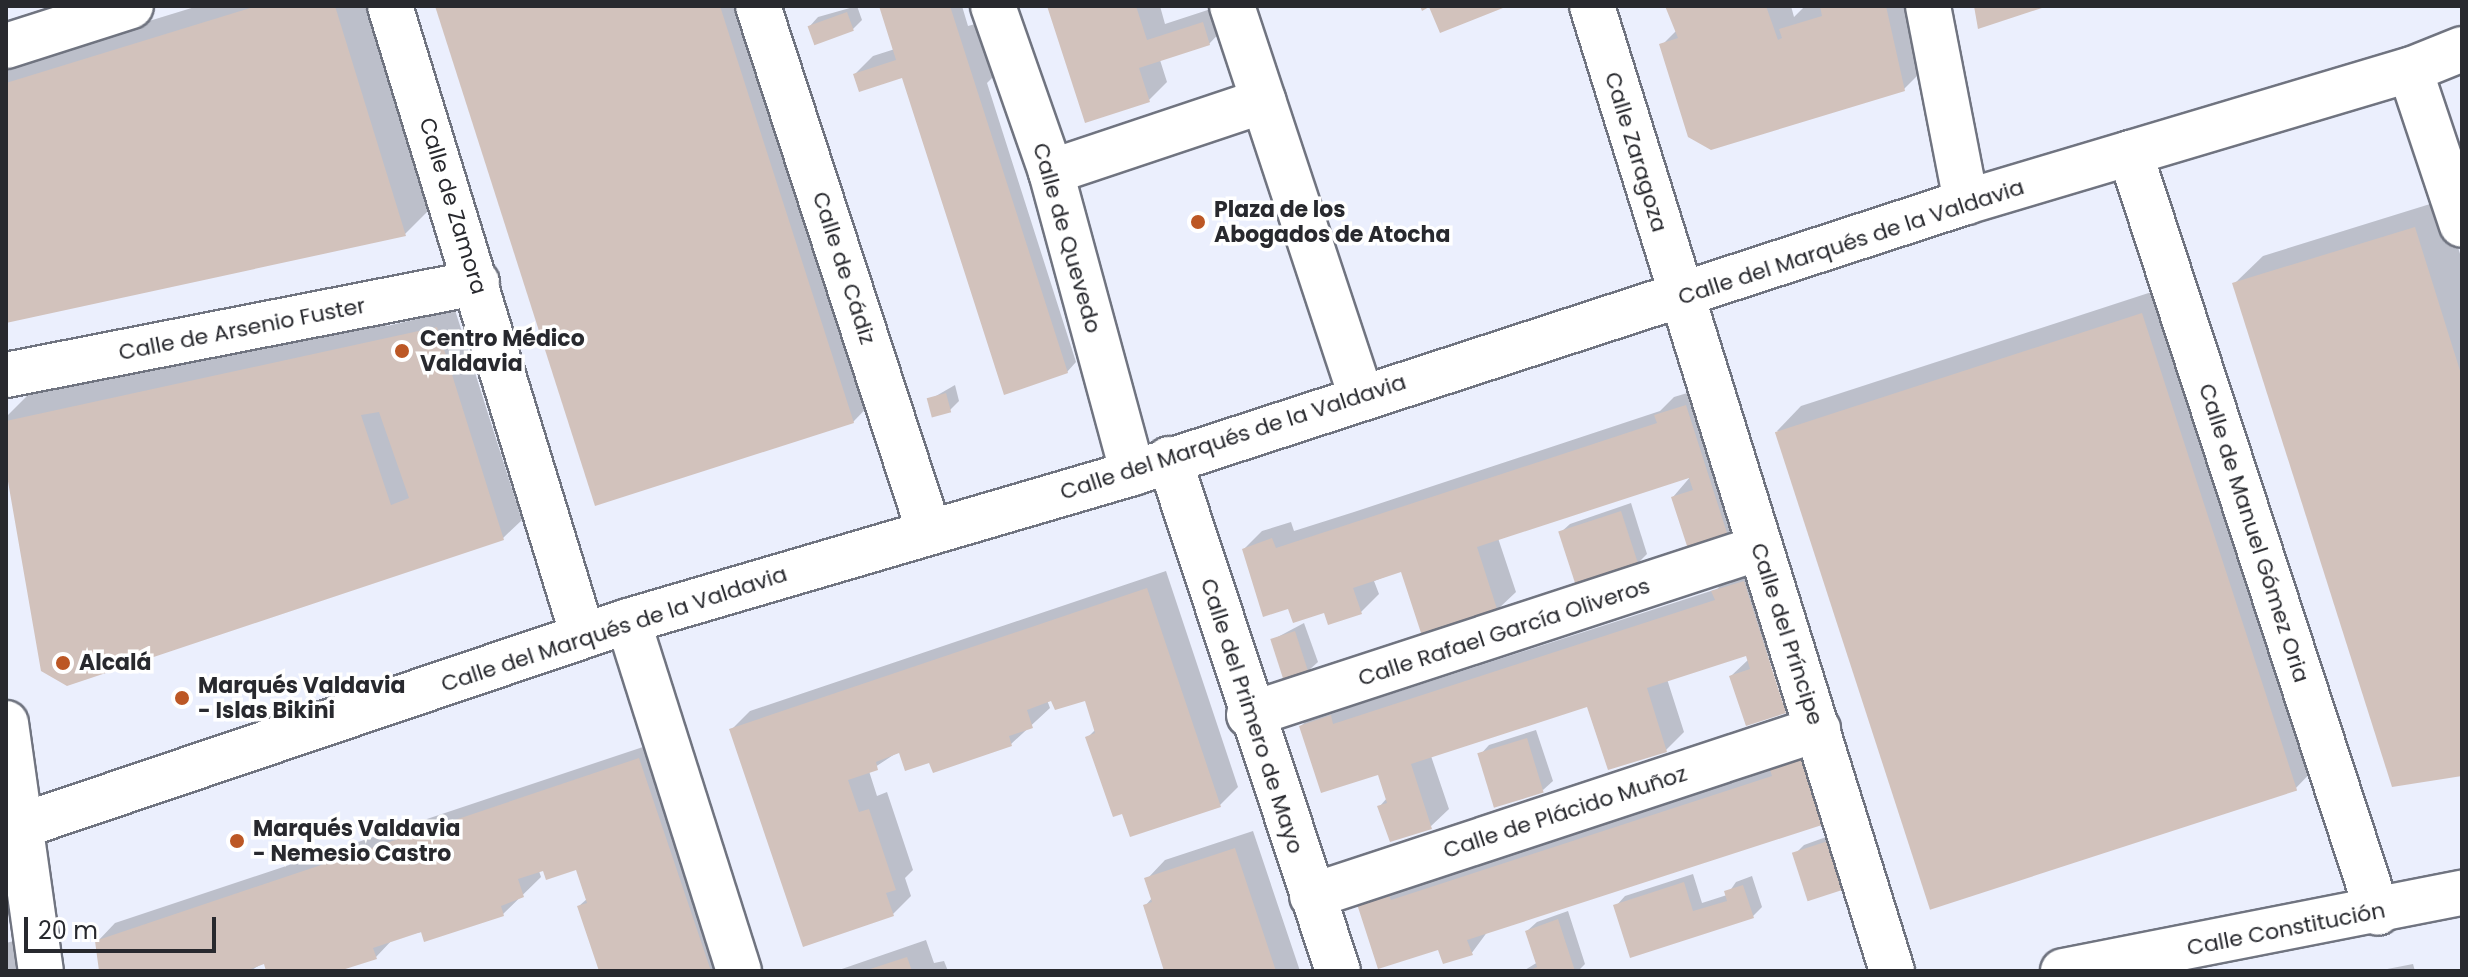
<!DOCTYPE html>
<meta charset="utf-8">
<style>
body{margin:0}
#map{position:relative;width:2468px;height:977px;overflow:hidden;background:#ebeffd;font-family:Poppins,sans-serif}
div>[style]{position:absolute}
.shadow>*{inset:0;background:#0003}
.building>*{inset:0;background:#d2c2bc;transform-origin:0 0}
.roads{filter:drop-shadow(2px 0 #707480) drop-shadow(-2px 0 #707480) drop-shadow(0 2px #707480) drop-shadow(0 -2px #707480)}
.minor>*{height:44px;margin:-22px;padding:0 22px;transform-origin:22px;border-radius:22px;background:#fff}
.dots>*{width:22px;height:22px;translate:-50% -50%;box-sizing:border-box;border:4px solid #fff;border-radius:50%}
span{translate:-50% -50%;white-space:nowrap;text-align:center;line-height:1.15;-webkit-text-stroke:7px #fff;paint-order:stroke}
.street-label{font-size:22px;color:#28292e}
.poi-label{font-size:22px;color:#28292e;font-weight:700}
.left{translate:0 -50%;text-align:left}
.frame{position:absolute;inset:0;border:8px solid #28292e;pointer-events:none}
.scale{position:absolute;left:24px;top:917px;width:192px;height:36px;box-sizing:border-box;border:4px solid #28292e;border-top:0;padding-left:10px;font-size:24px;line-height:28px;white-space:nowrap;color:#28292e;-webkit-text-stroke:6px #fff;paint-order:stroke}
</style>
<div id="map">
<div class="shadow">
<i style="clip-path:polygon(198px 6px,371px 6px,433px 206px,405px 234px,6px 321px,6px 65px)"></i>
<i style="clip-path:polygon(437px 6px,757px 6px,881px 393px,853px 422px)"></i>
<i style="clip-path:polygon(857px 6px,862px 20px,853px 29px,809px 27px,818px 17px)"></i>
<i style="clip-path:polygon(881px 6px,962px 6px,968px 26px,979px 23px,995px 75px,987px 83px,1076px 362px,1067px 372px,903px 76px,855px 74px,873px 56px,895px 49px)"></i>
<i style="clip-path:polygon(1050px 6px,1160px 6px,1165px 24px,1220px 6px,1227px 25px,1209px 44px,1160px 60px,1167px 82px,1149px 100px)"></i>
<i style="clip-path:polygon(1671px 6px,1791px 6px,1794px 17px,1805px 6px,1916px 6px,1929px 64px,1904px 89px,1662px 45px,1678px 29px)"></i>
<i style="clip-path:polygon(2443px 200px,2462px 260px,2462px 774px,2234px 284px,2263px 256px)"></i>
<i style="clip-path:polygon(2170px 286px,2322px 761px,2294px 790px,1777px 431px,1801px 406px)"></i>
<i style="clip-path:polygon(455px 310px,522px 520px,503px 538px,6px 458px,6px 417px,28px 395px,385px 319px,387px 326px)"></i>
<i style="clip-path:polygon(955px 385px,959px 401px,950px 410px,929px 400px)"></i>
<i style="clip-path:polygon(1704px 388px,1745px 516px,1727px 535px,1673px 497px,1691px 476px,1498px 538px,1516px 592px,1497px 610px,1423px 634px,1402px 570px,1374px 581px,1379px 594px,1361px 612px,1290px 606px,1244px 549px,1262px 531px,1291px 522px,1294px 531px,1354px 512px,1660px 411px,1674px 397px)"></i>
<i style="clip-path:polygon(1631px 503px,1647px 554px,1638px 563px,1560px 533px,1570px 524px)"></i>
<i style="clip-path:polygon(evenodd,1762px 564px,1803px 693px,1785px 711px,1731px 676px,1749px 659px,1747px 654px,1667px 679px,1684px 732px,1666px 750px,1589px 705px,1431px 756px,1449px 809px,1430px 827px,1380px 806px,1387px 798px,1379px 773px,1301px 726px,1319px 708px,1349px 698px,1351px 707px,1717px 589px,1732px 574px,1762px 564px,1765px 643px,1785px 703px,1780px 703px,1765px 643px)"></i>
<i style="clip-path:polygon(1166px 571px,1238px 787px,1220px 805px,1087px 738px,1096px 729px,1086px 698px,1052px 699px,1047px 700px,1050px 708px,1011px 744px,930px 760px,901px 750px,869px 771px,877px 796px,887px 792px,913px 870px,905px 878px,911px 896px,893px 914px,732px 729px,750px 711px)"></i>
<i style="clip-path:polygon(1304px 623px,1318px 662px,1308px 671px,1272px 640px)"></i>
<i style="clip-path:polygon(1536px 730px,1553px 781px,1543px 790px,1480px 755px,1489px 745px)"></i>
<i style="clip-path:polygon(1818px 740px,1839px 805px,1821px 823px,1488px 931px,1471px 954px,1440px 947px,1379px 966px,1376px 883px)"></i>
<i style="clip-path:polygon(658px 742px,730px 956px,714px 971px,601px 971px,579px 906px,588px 898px,577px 868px,539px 871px,541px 877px,503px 914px,394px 938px,376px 957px,332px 971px,268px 971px,265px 962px,250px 971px,101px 971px,97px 942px,115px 923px)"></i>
<i style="clip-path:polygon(1253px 831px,1300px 971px,1166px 971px,1145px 906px,1153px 897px,1147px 879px,1165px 860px)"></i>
<i style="clip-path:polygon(1837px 833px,1852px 877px,1795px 854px,1804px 845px)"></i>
<i style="clip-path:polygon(1693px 874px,1702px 903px,1727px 895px,1736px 882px,1752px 876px,1762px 907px,1753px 916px,1616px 906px,1625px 896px)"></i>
<i style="clip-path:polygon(1568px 911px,1585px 964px,1578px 971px,1523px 971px,1538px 962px,1527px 931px,1537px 922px)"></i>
<i style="clip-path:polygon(22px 939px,27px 971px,6px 971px,6px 943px)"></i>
<i style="clip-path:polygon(926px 940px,934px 963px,944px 961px,948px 971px,836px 971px)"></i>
<i style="clip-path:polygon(2413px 964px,2415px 971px,2377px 971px)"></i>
</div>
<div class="building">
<i style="clip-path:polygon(257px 6px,335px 6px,406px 236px,6px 323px,6px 83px)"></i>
<i style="clip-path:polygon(435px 6px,720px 6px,854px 423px,595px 506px)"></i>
<i style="clip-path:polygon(879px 6px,950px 6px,1068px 373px,1004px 395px,902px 78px,859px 92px,853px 74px,896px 60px)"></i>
<i style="clip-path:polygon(1047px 6px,1136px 6px,1147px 40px,1203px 22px,1210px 45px,1139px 68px,1150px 102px,1085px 123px)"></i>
<i style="clip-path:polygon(1420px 6px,1508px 6px,1440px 33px,1429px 7px,1422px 11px)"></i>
<i style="clip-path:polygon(1665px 6px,1766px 6px,1778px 40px,1782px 38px,1779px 29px,1822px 16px,1820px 6px,1886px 6px,1905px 91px,1711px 150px,1688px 137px,1659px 44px,1678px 38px)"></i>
<i style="clip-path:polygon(1974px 6px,2045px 6px,2045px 7px,1978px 29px)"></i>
<i style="left:847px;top:12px;width:20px;height:42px;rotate:70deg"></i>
<i style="clip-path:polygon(2415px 227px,2462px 377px,2462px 776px,2392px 787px,2232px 283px)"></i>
<i style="left:2142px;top:313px;width:502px;height:386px;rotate:72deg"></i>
<i style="clip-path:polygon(evenodd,437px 327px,504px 540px,67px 686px,41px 671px,6px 470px,6px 421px,437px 327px,379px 412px,409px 498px,391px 505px,361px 415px,379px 412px)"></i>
<i style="left:946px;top:393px;width:20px;height:20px;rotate:75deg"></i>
<i style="clip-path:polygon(1686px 405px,1728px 536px,1688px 549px,1671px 497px,1693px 490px,1689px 478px,1477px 547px,1498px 612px,1422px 636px,1401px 572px,1353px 588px,1362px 614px,1328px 625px,1324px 613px,1293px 623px,1288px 609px,1263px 617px,1242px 549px,1272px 538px,1276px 548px,1334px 529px,1657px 423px,1654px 415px)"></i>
<i style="left:1621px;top:511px;width:57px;height:66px;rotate:72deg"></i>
<i style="clip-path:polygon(1744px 581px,1786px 713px,1746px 726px,1729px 676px,1750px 669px,1746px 656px,1647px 688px,1667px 752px,1608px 770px,1587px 707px,1411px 764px,1432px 829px,1390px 842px,1377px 806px,1387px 803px,1378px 775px,1321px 793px,1299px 726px,1331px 715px,1333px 724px,1715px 600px,1711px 591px)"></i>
<i style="clip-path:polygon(1147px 588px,1221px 807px,1130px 837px,1122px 814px,1113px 817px,1085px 737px,1095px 733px,1085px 701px,1055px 710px,1051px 701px,1027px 710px,1033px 728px,1009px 736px,1012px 746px,933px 773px,929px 763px,905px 771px,899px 753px,876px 762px,878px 770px,848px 780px,859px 812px,869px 809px,896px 890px,886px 893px,894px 916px,803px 947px,729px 729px)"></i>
<i style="left:1295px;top:631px;width:44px;height:26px;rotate:72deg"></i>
<i style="left:1527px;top:738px;width:57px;height:52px;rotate:73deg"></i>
<i style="clip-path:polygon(1800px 757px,1822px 825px,1467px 940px,1473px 955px,1443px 964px,1438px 950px,1378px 969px,1356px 901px,1387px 891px,1391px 900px,1772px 776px,1769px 766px)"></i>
<i style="clip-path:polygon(639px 758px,711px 971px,599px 971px,577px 906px,587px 903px,576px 870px,546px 880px,543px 871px,518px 879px,524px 897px,501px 906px,504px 916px,424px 942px,421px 932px,373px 948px,377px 959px,339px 971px,266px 971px,264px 964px,245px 971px,99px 971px,95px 941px)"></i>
<i style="left:1828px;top:841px;width:51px;height:38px;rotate:72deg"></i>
<i style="clip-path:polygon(1235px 848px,1276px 971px,1164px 971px,1143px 905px,1152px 902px,1144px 878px)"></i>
<i style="clip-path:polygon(1684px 882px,1693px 911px,1727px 901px,1724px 891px,1743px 885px,1754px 918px,1630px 958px,1613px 905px)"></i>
<i style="clip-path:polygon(1558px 919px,1575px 971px,1528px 971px,1537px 967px,1525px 931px)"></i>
<i style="clip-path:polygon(907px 957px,912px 971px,867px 971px,867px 970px)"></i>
</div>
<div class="roads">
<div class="minor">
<i style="left:390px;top:6px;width:659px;rotate:72.97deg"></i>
<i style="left:758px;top:6px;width:552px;rotate:71.96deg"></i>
<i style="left:993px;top:6px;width:176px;rotate:70.7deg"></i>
<i style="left:1051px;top:172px;width:312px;rotate:74.8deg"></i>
<i style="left:1232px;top:6px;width:410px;rotate:71.7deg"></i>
<i style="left:1592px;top:6px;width:1011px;rotate:72.73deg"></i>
<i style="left:1928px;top:6px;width:200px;rotate:79deg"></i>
<i style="left:6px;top:46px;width:131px;rotate:-17.7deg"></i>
<i style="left:2410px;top:70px;width:163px;rotate:71.5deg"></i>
<i style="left:2130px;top:153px;width:799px;rotate:71.93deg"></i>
<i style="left:1051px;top:172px;width:224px;rotate:-18.5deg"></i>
<i style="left:6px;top:375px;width:480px;rotate:-11.1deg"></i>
<i style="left:1169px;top:459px;width:539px;rotate:71.73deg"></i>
<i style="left:628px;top:621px;width:367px;rotate:72.4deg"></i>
<i style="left:1249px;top:715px;width:537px;rotate:-18.13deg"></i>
<i style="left:6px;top:723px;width:250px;rotate:82deg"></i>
<i style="left:6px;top:831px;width:656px;rotate:-18.66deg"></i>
<i style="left:628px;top:621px;width:526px;rotate:-16.33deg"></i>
<i style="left:1133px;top:473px;width:876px;rotate:-18.02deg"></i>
<i style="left:1966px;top:202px;width:463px;rotate:-16.6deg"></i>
<i style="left:2410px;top:70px;width:56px;rotate:-22deg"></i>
<i style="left:1312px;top:896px;width:533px;rotate:-18.26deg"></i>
<i style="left:2063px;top:971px;width:407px;rotate:-11.1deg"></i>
</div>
</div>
<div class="dots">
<i style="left:1198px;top:222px;background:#bc5725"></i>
<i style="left:402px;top:351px;background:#bc5725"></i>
<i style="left:63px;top:663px;background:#bc5725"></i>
<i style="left:182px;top:698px;background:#bc5725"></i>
<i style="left:237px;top:841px;background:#bc5725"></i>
</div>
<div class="street-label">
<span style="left:1636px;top:152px;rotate:73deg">Calle Zaragoza</span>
<span style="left:453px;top:206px;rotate:73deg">Calle de Zamora</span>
<span style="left:1067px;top:238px;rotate:74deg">Calle de Quevedo</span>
<span style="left:1851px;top:242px;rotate:-18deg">Calle del Marqués de la Valdavia</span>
<span style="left:844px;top:268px;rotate:72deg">Calle de Cádiz</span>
<span style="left:242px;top:329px;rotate:-11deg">Calle de Arsenio Fuster</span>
<span style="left:1233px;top:437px;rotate:-18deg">Calle del Marqués de la Valdavia</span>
<span style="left:2254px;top:533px;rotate:72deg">Calle de Manuel Gómez Oria</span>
<span style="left:614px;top:629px;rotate:-18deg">Calle del Marqués de la Valdavia</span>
<span style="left:1504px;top:632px;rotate:-18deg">Calle Rafael García Oliveros</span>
<span style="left:1787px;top:634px;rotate:72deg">Calle del Príncipe</span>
<span style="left:1252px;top:716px;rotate:72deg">Calle del Primero de Mayo</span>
<span style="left:1565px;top:812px;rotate:-18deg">Calle de Plácido Muñoz</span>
<span style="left:2286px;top:929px;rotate:-11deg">Calle Constitución</span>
</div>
<div class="poi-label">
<span class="left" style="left:1214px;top:222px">Plaza de los<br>Abogados de Atocha</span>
<span class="left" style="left:420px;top:351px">Centro Médico<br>Valdavia</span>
<span class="left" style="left:79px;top:663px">Alcalá</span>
<span class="left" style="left:198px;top:698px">Marqués Valdavia<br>- Islas Bikini</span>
<span class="left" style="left:253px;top:841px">Marqués Valdavia<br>- Nemesio Castro</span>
</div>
<div class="frame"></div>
<div class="scale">20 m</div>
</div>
